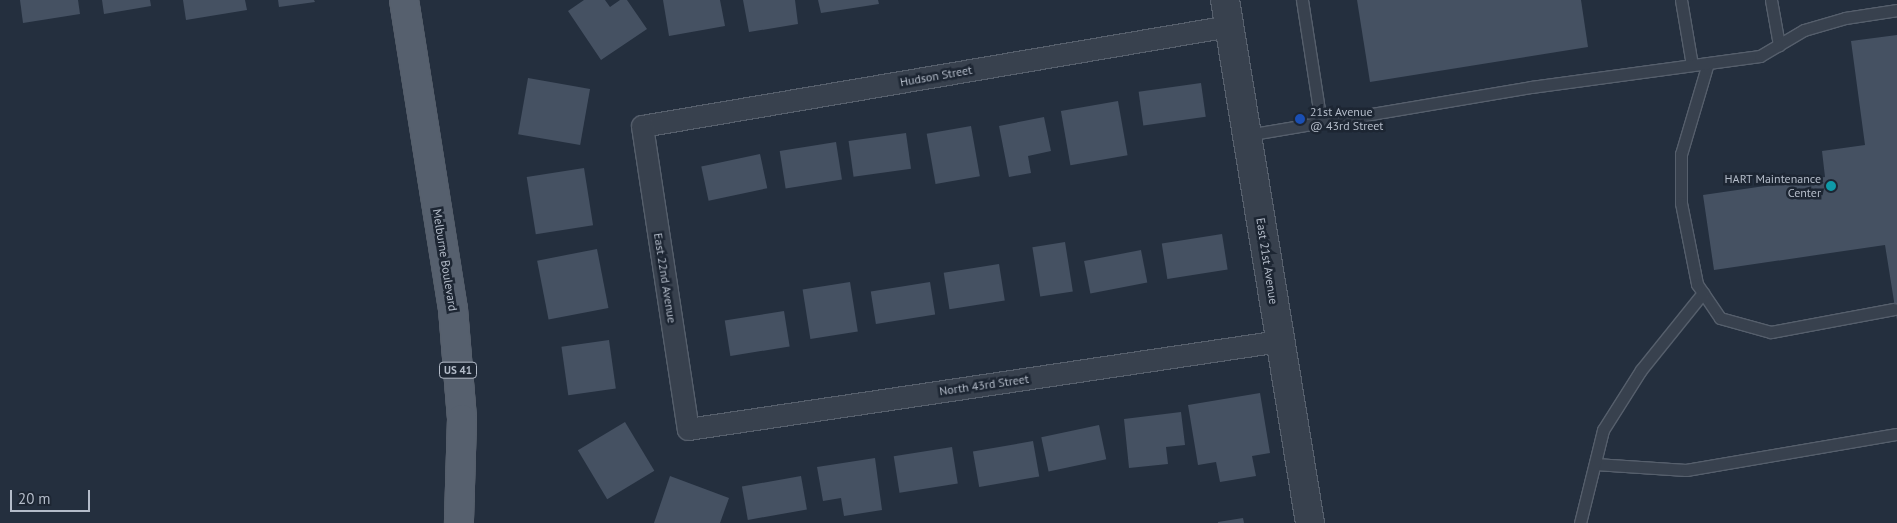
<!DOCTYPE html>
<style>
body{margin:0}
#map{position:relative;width:1897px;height:523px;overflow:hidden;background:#242f3e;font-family:"PT Sans",sans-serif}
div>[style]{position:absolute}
.building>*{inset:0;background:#455162;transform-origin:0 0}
.roads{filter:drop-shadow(1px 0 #565f6c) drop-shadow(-1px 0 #565f6c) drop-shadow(0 1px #565f6c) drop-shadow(0 -1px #565f6c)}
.service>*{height:11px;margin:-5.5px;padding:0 5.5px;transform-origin:5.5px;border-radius:5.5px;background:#38414e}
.minor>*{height:21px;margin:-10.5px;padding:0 10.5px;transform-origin:10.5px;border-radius:10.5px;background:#38414e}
.tertiary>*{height:28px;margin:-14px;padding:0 14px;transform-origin:14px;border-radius:14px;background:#38414e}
.primary>*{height:28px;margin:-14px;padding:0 14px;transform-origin:14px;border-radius:14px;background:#56606e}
.dots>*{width:14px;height:14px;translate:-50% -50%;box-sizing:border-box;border:2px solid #1d2633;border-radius:50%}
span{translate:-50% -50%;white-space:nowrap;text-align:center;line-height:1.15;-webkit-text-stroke:5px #1d2633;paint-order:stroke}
.shield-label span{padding:1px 4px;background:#1d2633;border:1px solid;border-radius:4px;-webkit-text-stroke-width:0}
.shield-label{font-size:11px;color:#b4bcc9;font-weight:700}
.street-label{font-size:12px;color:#b4bcc9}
.poi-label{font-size:12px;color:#b4bcc9}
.left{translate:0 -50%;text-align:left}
.right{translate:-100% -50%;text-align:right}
.scale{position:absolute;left:10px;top:490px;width:80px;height:22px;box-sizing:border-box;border:2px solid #b4bcc9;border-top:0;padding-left:6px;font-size:15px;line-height:18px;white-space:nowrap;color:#b4bcc9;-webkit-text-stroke:4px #1d2633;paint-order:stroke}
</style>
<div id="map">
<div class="building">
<i style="clip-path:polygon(20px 0,78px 0,80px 14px,23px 23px)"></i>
<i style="clip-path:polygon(102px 0,150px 0,151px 6px,104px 14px)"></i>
<i style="clip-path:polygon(183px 0,245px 0,247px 10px,186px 20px)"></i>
<i style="clip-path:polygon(278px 0,314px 0,315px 2px,279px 7px)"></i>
<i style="clip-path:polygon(584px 0,605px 0,610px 7px,620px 0,627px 0,647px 29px,601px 60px,568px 11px)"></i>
<i style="clip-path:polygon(663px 0,720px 0,725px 26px,669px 36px)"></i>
<i style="clip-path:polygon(743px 0,795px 0,798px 24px,749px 32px)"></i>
<i style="clip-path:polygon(818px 0,878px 0,879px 4px,821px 13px)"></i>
<i style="clip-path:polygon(1357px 0,1581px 0,1588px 47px,1370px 82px)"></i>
<i style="clip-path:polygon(1897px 35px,1897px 320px,1885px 245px,1714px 270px,1703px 195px,1825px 177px,1822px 151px,1865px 145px,1851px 41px)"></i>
<i style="left:528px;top:78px;width:63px;height:57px;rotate:10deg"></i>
<i style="left:1201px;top:83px;width:34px;height:63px;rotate:82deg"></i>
<i style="left:1118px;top:101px;width:55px;height:58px;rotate:80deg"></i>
<i style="clip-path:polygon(1044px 117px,1051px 151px,1028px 156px,1031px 173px,1009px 177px,999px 126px)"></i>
<i style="left:971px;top:126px;width:51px;height:45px;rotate:80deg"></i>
<i style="left:906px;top:133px;width:36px;height:58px;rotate:82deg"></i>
<i style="left:836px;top:142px;width:38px;height:57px;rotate:81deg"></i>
<i style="left:760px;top:154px;width:35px;height:60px;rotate:78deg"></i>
<i style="left:584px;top:168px;width:58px;height:58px;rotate:81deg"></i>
<i style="left:1222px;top:234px;width:36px;height:61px;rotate:81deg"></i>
<i style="left:1065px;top:242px;width:50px;height:33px;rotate:81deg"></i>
<i style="left:597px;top:249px;width:60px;height:61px;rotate:79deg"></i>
<i style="left:1141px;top:250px;width:33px;height:58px;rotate:79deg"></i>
<i style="left:999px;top:264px;width:37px;height:56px;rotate:81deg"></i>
<i style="left:850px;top:282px;width:50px;height:48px;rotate:81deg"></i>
<i style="left:930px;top:282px;width:33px;height:60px;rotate:81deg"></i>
<i style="left:784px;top:311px;width:36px;height:60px;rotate:81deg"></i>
<i style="left:609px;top:340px;width:49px;height:48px;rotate:82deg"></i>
<i style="clip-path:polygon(1260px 393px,1270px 453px,1252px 456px,1256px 476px,1220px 482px,1216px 462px,1198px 465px,1188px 405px)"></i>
<i style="clip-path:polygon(1181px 412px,1185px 445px,1166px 447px,1168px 464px,1129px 468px,1124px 419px)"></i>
<i style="left:625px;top:422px;width:57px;height:55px;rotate:59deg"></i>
<i style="left:1099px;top:425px;width:35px;height:59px;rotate:78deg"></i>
<i style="left:1033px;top:441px;width:36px;height:61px;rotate:80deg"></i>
<i style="left:952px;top:447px;width:37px;height:59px;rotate:81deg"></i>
<i style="clip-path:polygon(875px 458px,882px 510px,844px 516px,841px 498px,823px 501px,817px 467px)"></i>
<i style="clip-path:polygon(670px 476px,729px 498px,720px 523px,654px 523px)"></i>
<i style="left:801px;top:476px;width:34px;height:60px;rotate:80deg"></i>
<i style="clip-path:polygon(1243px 518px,1244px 523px,1218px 523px,1218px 522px)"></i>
</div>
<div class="roads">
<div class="service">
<i style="left:1302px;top:0;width:124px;rotate:81.2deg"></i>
<i style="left:1681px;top:0;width:66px;rotate:80.4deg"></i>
<i style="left:1771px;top:0;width:46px;rotate:79.9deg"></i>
<i style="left:1708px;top:63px;width:95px;rotate:106.5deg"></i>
<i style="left:1681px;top:154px;width:49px;rotate:90deg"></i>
<i style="left:1681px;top:203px;width:83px;rotate:78.8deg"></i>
<i style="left:1697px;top:284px;width:41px;rotate:55.9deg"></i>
<i style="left:1720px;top:318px;width:53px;rotate:15.4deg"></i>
<i style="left:1771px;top:332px;width:125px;rotate:-10.6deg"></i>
<i style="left:1247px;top:135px;width:288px;rotate:-9.6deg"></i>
<i style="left:1531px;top:87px;width:231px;rotate:-7.7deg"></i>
<i style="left:1760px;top:56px;width:51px;rotate:-30.6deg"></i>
<i style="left:1804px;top:30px;width:43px;rotate:-16.3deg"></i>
<i style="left:1845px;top:18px;width:53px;rotate:-8.7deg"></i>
<i style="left:1595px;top:464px;width:91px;rotate:3.8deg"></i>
<i style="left:1686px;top:470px;width:214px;rotate:-9.7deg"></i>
<i style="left:1580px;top:523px;width:96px;rotate:-76.1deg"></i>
<i style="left:1603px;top:430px;width:71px;rotate:-57.7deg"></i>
<i style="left:1641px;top:370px;width:99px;rotate:-51.2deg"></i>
</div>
<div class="minor">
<i style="left:1229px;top:26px;width:595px;rotate:170.33deg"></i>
<i style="left:642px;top:126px;width:306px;rotate:81.4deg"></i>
<i style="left:688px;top:429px;width:599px;rotate:-8.46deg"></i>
</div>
<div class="tertiary">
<i style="left:1225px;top:0;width:530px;rotate:80.77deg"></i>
</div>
<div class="primary">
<i style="left:404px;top:0;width:313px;rotate:81deg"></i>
<i style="left:453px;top:309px;width:110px;rotate:85.3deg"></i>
<i style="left:462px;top:419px;width:104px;rotate:91.7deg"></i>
</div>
</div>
<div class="dots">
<i style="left:1300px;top:119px;background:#1a4fb4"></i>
<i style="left:1831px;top:186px;background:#0f9aa8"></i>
</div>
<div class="shield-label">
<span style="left:458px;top:370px">US 41</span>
</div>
<div class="street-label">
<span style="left:936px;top:76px;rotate:-10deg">Hudson Street</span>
<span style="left:445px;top:260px;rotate:81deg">Melburne Boulevard</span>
<span style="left:1267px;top:261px;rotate:81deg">East 21st Avenue</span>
<span style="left:665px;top:278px;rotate:81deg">East 22nd Avenue</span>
<span style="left:984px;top:385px;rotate:-8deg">North 43rd Street</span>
</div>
<div class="poi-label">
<span class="left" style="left:1310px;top:119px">21st Avenue<br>@ 43rd Street</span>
<span class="right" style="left:1821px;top:186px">HART Maintenance<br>Center</span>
</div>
<div class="scale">20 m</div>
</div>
